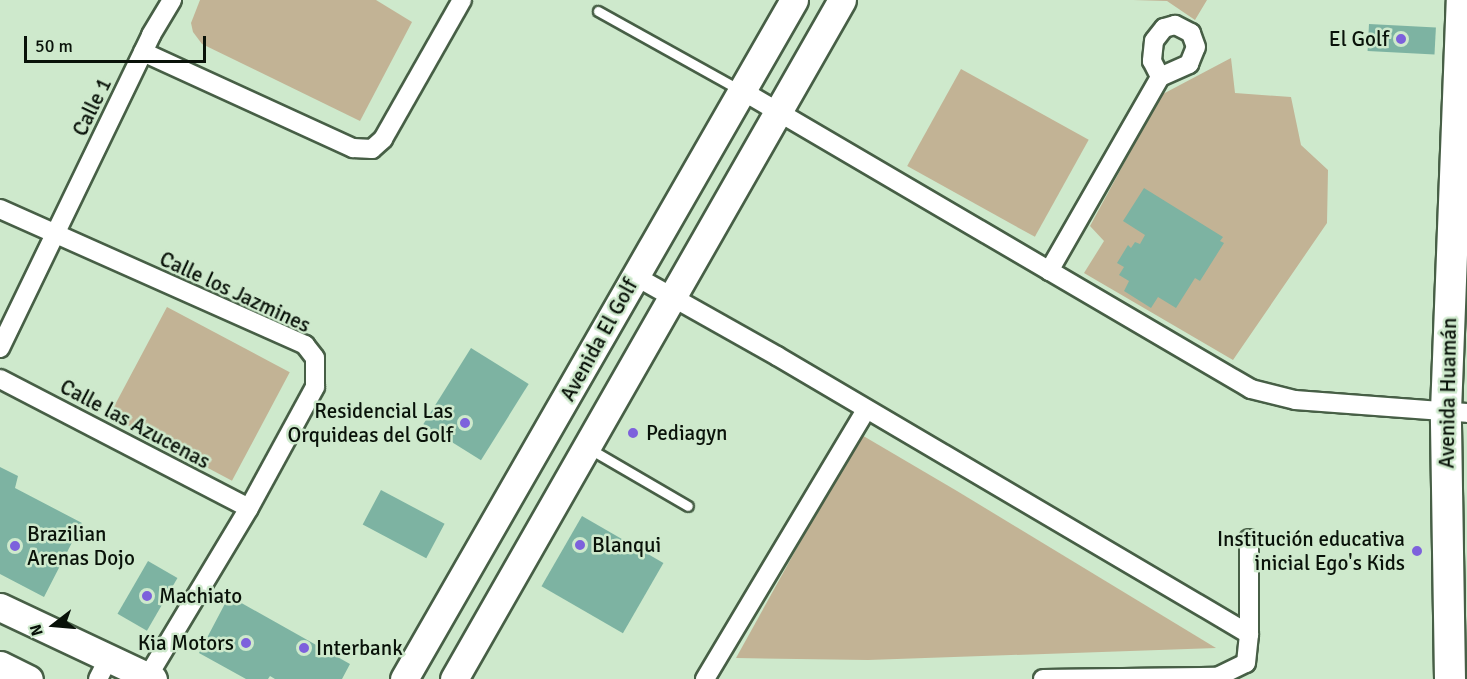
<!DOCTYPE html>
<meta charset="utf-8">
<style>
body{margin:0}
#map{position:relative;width:1467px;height:679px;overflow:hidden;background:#cee9cc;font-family:Signika,sans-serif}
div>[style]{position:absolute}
.green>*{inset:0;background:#c2b395;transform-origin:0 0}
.building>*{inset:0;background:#7db3a2;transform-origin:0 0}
.roads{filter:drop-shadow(2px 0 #475f46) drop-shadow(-2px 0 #475f46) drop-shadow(0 2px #475f46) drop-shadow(0 -2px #475f46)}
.service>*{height:9px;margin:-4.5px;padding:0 4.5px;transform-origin:4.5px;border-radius:4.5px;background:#fff}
.minor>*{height:18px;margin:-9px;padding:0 9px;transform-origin:9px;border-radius:9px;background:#fff}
.secondary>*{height:27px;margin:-13.5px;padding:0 13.5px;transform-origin:13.5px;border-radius:13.5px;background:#fff}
.primary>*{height:30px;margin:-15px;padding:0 15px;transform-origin:15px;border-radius:15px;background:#fff}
.dots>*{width:16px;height:16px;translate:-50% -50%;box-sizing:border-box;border:3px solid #cee9cc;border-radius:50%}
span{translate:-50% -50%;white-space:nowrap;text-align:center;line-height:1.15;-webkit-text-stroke:5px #cee9cc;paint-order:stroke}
.poi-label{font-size:21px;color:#091209}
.right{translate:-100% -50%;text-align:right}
.left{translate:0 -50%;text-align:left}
.street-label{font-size:21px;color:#091209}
.north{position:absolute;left:24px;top:595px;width:60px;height:60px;-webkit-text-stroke:4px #cee9cc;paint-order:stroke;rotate:254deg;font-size:16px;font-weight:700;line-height:24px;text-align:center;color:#091209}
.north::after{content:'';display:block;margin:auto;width:21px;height:27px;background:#091209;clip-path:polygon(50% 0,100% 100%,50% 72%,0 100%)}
.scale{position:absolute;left:24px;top:36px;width:182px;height:27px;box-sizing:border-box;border:3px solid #091209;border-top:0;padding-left:8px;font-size:18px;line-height:21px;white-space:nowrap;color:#091209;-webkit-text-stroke:4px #cee9cc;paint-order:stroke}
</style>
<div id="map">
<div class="green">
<i style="clip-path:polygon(200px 0,376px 0,412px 22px,360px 121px,202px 44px,193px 32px,191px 23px)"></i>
<i style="clip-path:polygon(1133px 0,1207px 0,1195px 20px,1167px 1px)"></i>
<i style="clip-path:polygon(1231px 58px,1235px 93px,1291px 97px,1301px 145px,1328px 170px,1327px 223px,1233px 360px,1084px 273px,1104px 241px,1090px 226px,1161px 95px)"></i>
<i style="left:961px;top:69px;width:146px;height:111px;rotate:29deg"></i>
<i style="left:167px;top:307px;width:139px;height:123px;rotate:28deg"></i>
<i style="clip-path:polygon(860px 434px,957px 491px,1216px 648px,868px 660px,736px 658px)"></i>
</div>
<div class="building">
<i style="left:1369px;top:24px;width:67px;height:27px;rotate:3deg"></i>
<i style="clip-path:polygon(1144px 188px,1223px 237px,1220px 241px,1224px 243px,1200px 281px,1195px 278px,1176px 308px,1158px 297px,1151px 308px,1124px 291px,1129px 281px,1119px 275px,1124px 267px,1117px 263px,1128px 245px,1131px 248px,1135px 242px,1140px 244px,1145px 235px,1123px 221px)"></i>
<i style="left:471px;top:348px;width:68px;height:90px;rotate:32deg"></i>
<i style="clip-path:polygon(0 467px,18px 476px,15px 488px,82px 523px,44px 597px,0 574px)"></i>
<i style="left:381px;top:490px;width:72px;height:39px;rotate:28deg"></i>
<i style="left:582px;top:516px;width:94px;height:81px;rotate:30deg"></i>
<i style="left:148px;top:561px;width:34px;height:61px;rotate:30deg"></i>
<i style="clip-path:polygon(229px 596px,350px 664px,342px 679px,275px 679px,270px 676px,268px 679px,246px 679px,199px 653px)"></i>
</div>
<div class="roads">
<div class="service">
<i style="left:598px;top:11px;width:162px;rotate:29.1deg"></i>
<i style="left:590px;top:449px;width:113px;rotate:30.2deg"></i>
</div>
<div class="minor">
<i style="left:143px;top:52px;width:231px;rotate:24.6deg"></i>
<i style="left:353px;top:148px;width:19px;rotate:3deg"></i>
<i style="left:372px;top:149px;width:15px;rotate:-42deg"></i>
<i style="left:383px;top:139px;width:160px;rotate:-60.4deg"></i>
<i style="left:741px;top:90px;width:591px;rotate:30.38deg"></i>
<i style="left:1251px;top:389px;width:45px;rotate:14deg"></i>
<i style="left:1295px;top:400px;width:172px;rotate:4.3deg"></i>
<i style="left:0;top:209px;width:334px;rotate:24deg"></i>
<i style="left:305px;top:345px;width:16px;rotate:52deg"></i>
<i style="left:315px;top:358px;width:29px;rotate:90deg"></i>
<i style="left:315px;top:387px;width:138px;rotate:118.6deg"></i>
<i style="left:249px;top:508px;width:196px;rotate:121deg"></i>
<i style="left:1049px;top:271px;width:224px;rotate:-60.2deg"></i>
<i style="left:1160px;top:77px;width:32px;rotate:-24deg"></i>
<i style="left:1189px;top:64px;width:18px;rotate:-68deg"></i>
<i style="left:1196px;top:47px;width:15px;rotate:-110deg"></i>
<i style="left:1191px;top:33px;width:18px;rotate:-153deg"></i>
<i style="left:1175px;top:25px;width:11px;rotate:165deg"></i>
<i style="left:1164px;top:28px;width:16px;rotate:128deg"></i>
<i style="left:1154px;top:41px;width:20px;rotate:96deg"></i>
<i style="left:1152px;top:61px;width:18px;rotate:63deg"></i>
<i style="left:635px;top:276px;width:163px;rotate:29.4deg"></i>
<i style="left:777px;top:356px;width:548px;rotate:30.5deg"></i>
<i style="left:0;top:348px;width:348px;rotate:-64.2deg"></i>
<i style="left:151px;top:35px;width:41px;rotate:-59deg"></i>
<i style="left:0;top:379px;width:280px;rotate:27.4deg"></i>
<i style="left:98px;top:679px;width:22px;rotate:-63deg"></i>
<i style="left:705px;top:679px;width:313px;rotate:-59.1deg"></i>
<i style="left:1043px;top:679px;width:174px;rotate:-0.7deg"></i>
<i style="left:1217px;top:677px;width:32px;rotate:-26deg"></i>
<i style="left:1246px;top:663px;width:29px;rotate:-84deg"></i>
<i style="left:1249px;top:634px;width:95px;rotate:-90deg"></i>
</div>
<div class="secondary">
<i style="left:0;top:607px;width:169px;rotate:25.2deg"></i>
<i style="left:0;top:665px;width:32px;rotate:26deg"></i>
<i style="left:404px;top:679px;width:783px;rotate:-60.13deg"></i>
<i style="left:454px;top:679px;width:782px;rotate:-60.26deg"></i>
</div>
<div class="primary">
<i style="left:1450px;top:679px;width:268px;rotate:-90.9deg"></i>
<i style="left:1446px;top:411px;width:411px;rotate:-87.8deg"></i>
</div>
</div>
<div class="dots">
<i style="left:1401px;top:39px;background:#7d61dc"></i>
<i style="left:465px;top:423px;background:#7d61dc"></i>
<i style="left:633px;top:433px;background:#7d61dc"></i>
<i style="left:580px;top:545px;background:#7d61dc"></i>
<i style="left:15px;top:546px;background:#7d61dc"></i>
<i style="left:1417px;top:551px;background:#7d61dc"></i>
<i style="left:147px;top:596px;background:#7d61dc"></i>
<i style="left:246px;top:643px;background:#7d61dc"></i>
<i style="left:304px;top:648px;background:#7d61dc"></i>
</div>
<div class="poi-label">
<span class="right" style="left:1389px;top:39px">El Golf</span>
<span class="right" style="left:453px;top:423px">Residencial Las<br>Orquideas del Golf</span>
<span class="left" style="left:646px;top:433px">Pediagyn</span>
<span class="left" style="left:27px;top:546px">Brazilian<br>Arenas Dojo</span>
<span class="right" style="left:1405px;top:551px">Institución educativa<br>inicial Ego's Kids</span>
<span class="left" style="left:592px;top:545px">Blanqui</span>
<span class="left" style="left:159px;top:596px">Machiato</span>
<span class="right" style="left:234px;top:643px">Kia Motors</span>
<span class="left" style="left:316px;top:648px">Interbank</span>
</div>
<div class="street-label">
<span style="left:92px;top:107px;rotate:-64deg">Calle 1</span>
<span style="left:235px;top:292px;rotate:25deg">Calle los Jazmines</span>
<span style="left:599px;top:340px;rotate:-61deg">Avenida El Golf</span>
<span style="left:1448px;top:393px;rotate:-89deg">Avenida Huamán</span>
<span style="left:135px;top:424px;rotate:28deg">Calle las Azucenas</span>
</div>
<div class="north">N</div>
<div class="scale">50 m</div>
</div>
